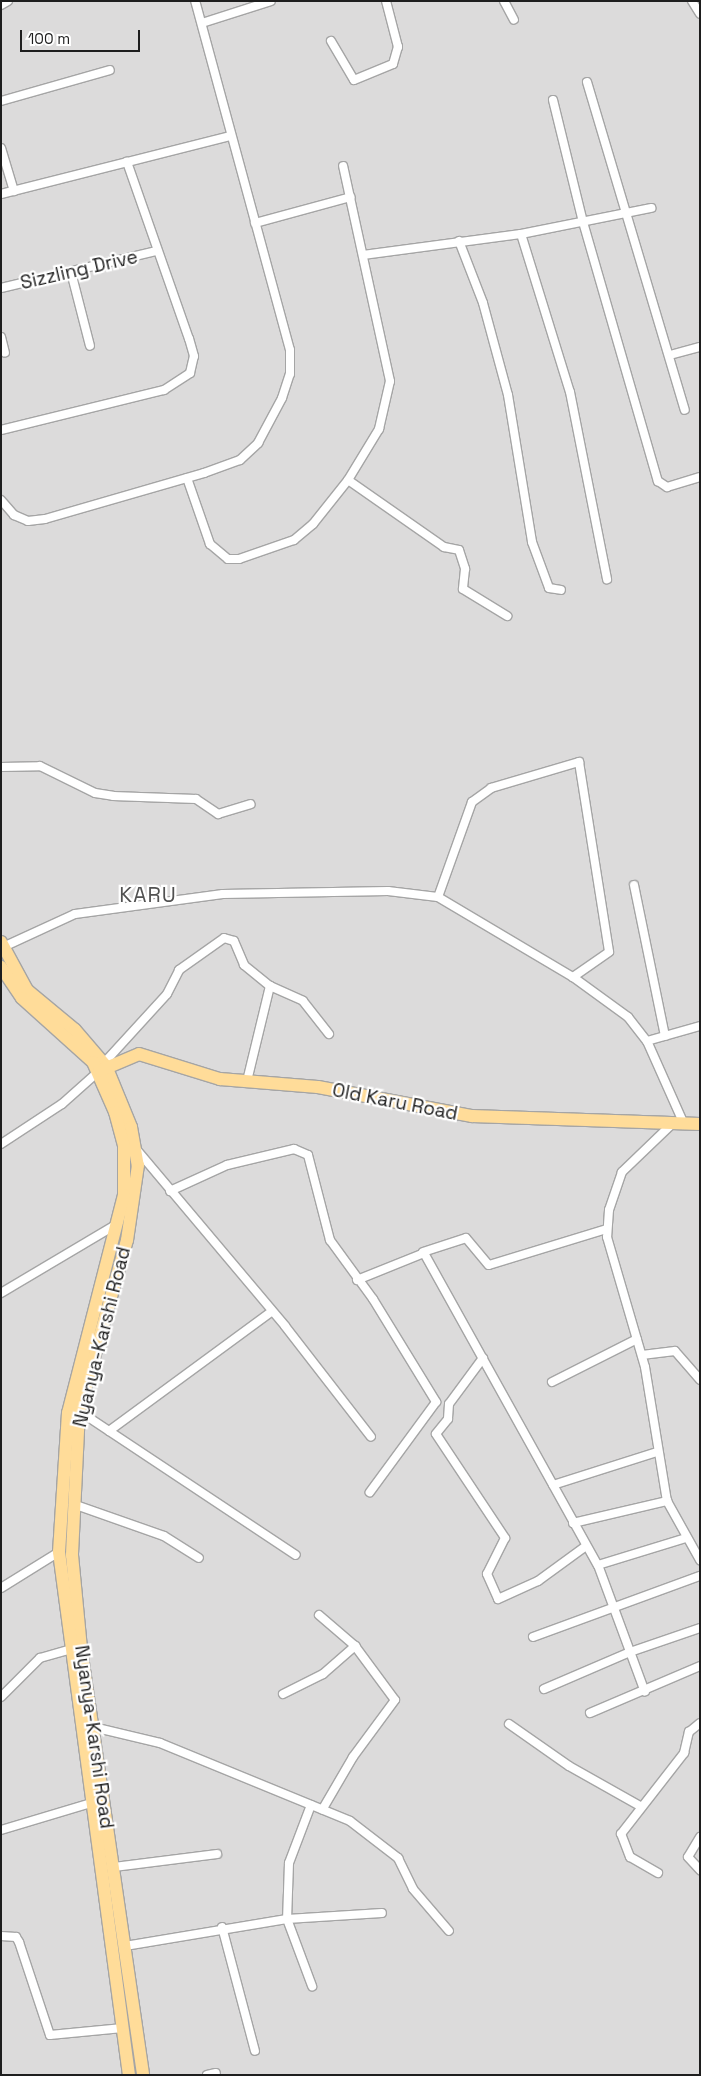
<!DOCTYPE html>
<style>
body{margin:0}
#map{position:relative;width:701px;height:2076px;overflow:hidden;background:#f0ede4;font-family:"Space Grotesk",sans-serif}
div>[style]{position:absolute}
.residential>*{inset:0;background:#dcdbdb;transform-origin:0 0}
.roads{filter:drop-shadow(1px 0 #a5a5a5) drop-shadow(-1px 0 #a5a5a5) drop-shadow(0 1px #a5a5a5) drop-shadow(0 -1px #a5a5a5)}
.street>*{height:8px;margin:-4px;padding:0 4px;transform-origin:4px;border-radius:4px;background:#fff}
.primary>*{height:12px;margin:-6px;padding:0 6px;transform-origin:6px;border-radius:6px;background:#ffdc99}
span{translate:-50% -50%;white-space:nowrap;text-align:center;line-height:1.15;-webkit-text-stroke:4.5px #fff;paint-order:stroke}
.street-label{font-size:19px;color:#1e1e1e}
.quarter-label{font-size:21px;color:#515151;letter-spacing:1px}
.frame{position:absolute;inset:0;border:2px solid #1e1e1e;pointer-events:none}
.scale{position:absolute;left:20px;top:30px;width:120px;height:22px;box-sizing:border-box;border:2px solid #1e1e1e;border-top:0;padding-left:6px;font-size:15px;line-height:18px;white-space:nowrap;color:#1e1e1e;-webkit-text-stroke:4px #fff;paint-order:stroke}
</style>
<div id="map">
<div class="residential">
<i style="left:1px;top:1px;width:699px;height:2074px"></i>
</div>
<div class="roads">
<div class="street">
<i style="left:504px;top:1px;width:21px;rotate:62deg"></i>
<i style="left:692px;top:1px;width:15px;rotate:58deg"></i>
<i style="left:1px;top:5px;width:8px;rotate:-30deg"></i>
<i style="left:202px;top:23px;width:72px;rotate:-17.7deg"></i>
<i style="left:331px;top:41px;width:45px;rotate:59.5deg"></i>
<i style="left:354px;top:80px;width:42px;rotate:-22.3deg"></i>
<i style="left:393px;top:64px;width:18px;rotate:-74deg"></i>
<i style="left:398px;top:47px;width:48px;rotate:-104.6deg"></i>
<i style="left:587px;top:82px;width:342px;rotate:73.4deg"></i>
<i style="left:553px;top:100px;width:126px;rotate:76.2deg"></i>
<i style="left:583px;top:222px;width:270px;rotate:73.9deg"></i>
<i style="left:658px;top:481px;width:11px;rotate:34deg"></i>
<i style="left:667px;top:487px;width:34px;rotate:-17deg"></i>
<i style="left:1px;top:101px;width:113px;rotate:-15.9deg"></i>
<i style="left:1px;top:148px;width:45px;rotate:73.2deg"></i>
<i style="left:1px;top:194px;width:237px;rotate:-14.2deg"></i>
<i style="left:255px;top:223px;width:99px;rotate:-15.2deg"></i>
<i style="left:521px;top:234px;width:165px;rotate:72.8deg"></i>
<i style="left:570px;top:392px;width:191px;rotate:78.8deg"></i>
<i style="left:459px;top:241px;width:66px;rotate:68.8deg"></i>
<i style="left:483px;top:303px;width:95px;rotate:74.8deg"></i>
<i style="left:508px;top:395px;width:149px;rotate:80.7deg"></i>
<i style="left:532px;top:542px;width:49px;rotate:69.7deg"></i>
<i style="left:549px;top:588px;width:12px;rotate:9deg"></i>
<i style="left:363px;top:255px;width:159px;rotate:-7.6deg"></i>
<i style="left:521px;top:234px;width:133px;rotate:-11.3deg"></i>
<i style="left:71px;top:272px;width:76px;rotate:75.6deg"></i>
<i style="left:1px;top:288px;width:159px;rotate:-13.4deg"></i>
<i style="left:1px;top:337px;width:16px;rotate:76deg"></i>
<i style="left:670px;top:355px;width:31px;rotate:-15deg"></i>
<i style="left:1px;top:430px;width:168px;rotate:-13.8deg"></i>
<i style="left:164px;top:390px;width:31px;rotate:-33deg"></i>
<i style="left:190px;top:373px;width:17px;rotate:-77deg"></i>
<i style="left:194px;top:356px;width:18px;rotate:-106deg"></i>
<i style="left:189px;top:339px;width:188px;rotate:-109.3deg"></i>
<i style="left:187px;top:478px;width:70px;rotate:70.8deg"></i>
<i style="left:210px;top:544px;width:23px;rotate:40deg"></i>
<i style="left:228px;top:559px;width:11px"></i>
<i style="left:239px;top:559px;width:58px;rotate:-19.1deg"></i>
<i style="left:294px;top:540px;width:25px;rotate:-40deg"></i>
<i style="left:313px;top:524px;width:56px;rotate:-51.5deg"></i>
<i style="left:348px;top:480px;width:60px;rotate:-58.7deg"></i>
<i style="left:379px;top:429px;width:49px;rotate:-77.1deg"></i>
<i style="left:390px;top:381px;width:220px;rotate:-102.3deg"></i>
<i style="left:348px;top:480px;width:117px;rotate:34.9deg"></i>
<i style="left:444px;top:547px;width:15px;rotate:11deg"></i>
<i style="left:459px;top:550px;width:20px;rotate:72deg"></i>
<i style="left:465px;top:569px;width:20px;rotate:96deg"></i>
<i style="left:463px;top:589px;width:52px;rotate:31.5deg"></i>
<i style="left:1px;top:500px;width:20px;rotate:49deg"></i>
<i style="left:14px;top:515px;width:15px;rotate:23deg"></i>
<i style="left:28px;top:521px;width:17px;rotate:-7deg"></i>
<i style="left:45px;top:519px;width:166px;rotate:-16.1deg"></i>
<i style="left:204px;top:473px;width:38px;rotate:-20deg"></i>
<i style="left:240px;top:460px;width:25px;rotate:-43deg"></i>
<i style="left:258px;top:443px;width:51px;rotate:-61.9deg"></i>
<i style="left:282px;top:398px;width:25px;rotate:-72deg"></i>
<i style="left:290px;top:374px;width:24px;rotate:-90deg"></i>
<i style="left:290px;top:350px;width:362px;rotate:-105.2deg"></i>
<i style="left:1px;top:767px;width:39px;rotate:-1deg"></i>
<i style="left:40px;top:766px;width:61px;rotate:26.1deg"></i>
<i style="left:95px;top:793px;width:18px;rotate:9deg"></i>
<i style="left:113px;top:796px;width:83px;rotate:2.1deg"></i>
<i style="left:196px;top:799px;width:27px;rotate:34deg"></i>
<i style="left:218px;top:814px;width:34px;rotate:-17deg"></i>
<i style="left:634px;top:885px;width:154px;rotate:78.4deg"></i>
<i style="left:438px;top:897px;width:101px;rotate:-70.3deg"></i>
<i style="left:472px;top:802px;width:24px;rotate:-36deg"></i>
<i style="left:491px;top:788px;width:92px;rotate:-16.5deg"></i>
<i style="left:579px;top:762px;width:192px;rotate:81deg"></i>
<i style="left:609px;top:952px;width:44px;rotate:145.2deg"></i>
<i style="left:1px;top:948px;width:81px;rotate:-24.7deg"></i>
<i style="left:75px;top:914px;width:149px;rotate:-7.7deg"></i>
<i style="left:223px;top:894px;width:165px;rotate:-1deg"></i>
<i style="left:388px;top:891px;width:50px;rotate:6.8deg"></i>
<i style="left:438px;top:897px;width:157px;rotate:30.7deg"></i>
<i style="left:573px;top:977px;width:68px;rotate:36deg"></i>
<i style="left:628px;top:1017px;width:31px;rotate:52deg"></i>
<i style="left:647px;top:1041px;width:91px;rotate:66deg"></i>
<i style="left:647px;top:1041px;width:55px;rotate:-15.8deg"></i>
<i style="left:104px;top:1063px;width:93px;rotate:-47.6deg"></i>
<i style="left:167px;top:994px;width:27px;rotate:-63deg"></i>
<i style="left:179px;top:970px;width:55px;rotate:-35.4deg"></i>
<i style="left:224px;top:938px;width:10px;rotate:17deg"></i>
<i style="left:234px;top:941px;width:26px;rotate:67deg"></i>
<i style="left:244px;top:965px;width:33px;rotate:39deg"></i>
<i style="left:270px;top:986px;width:36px;rotate:24deg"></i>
<i style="left:303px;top:1001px;width:42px;rotate:51.8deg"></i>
<i style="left:247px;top:1081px;width:98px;rotate:-76.4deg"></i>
<i style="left:673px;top:1123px;width:71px;rotate:136.1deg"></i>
<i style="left:622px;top:1172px;width:40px;rotate:108.9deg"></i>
<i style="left:609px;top:1210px;width:27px;rotate:94deg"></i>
<i style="left:607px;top:1237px;width:135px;rotate:73.7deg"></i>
<i style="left:645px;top:1367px;width:136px;rotate:80.7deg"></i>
<i style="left:667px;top:1501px;width:68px;rotate:60.8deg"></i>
<i style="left:1px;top:1144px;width:73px;rotate:-33.3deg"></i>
<i style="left:62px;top:1104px;width:50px;rotate:-41.7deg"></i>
<i style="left:137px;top:1150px;width:230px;rotate:49.9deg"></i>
<i style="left:285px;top:1326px;width:140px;rotate:52.2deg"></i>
<i style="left:170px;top:1191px;width:63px;rotate:-24.5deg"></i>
<i style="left:227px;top:1165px;width:69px;rotate:-13.4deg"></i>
<i style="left:294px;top:1149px;width:15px;rotate:23deg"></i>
<i style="left:308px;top:1155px;width:88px;rotate:75.5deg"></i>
<i style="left:330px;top:1240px;width:73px;rotate:53.9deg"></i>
<i style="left:373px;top:1299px;width:121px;rotate:58.5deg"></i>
<i style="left:436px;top:1402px;width:112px;rotate:126.3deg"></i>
<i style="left:423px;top:1252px;width:45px;rotate:-18deg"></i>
<i style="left:466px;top:1238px;width:35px;rotate:50deg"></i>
<i style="left:489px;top:1265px;width:123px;rotate:-17deg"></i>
<i style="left:357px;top:1280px;width:72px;rotate:-21.9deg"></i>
<i style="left:424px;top:1253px;width:357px;rotate:60.9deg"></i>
<i style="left:598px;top:1565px;width:135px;rotate:69.7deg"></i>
<i style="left:1px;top:1293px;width:135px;rotate:-30.7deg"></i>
<i style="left:642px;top:1355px;width:33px;rotate:-7deg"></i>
<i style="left:675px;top:1351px;width:38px;rotate:49deg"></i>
<i style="left:483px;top:1358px;width:57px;rotate:126.5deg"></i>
<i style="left:449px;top:1404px;width:15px;rotate:94deg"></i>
<i style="left:448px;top:1419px;width:19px;rotate:129deg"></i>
<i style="left:436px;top:1434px;width:125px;rotate:56.4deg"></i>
<i style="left:505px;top:1538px;width:40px;rotate:116.6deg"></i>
<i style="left:487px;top:1574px;width:27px;rotate:66deg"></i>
<i style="left:498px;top:1599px;width:44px;rotate:-24.2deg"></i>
<i style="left:538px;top:1581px;width:59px;rotate:-36.1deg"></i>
<i style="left:552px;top:1382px;width:95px;rotate:-26.8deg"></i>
<i style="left:79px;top:1411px;width:260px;rotate:33.6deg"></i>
<i style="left:109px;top:1431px;width:201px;rotate:-36.3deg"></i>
<i style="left:553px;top:1485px;width:109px;rotate:-17.6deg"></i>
<i style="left:73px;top:1504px;width:96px;rotate:19.4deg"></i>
<i style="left:164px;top:1536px;width:41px;rotate:32.2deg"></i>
<i style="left:573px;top:1523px;width:97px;rotate:-13.2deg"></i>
<i style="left:598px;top:1565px;width:92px;rotate:-17.1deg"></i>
<i style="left:1px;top:1588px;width:68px;rotate:-31.8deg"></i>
<i style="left:319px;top:1615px;width:48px;rotate:40.7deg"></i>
<i style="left:355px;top:1646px;width:67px;rotate:53.5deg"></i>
<i style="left:395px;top:1700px;width:71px;rotate:126.4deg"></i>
<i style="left:353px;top:1757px;width:61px;rotate:120.3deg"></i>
<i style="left:533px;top:1637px;width:178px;rotate:-20.1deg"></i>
<i style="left:544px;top:1689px;width:94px;rotate:-23.3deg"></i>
<i style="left:630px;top:1652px;width:74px;rotate:-18.9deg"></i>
<i style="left:283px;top:1694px;width:45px;rotate:-26.6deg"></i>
<i style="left:323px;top:1674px;width:43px;rotate:-41.2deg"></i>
<i style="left:1px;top:1697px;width:55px;rotate:-45deg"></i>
<i style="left:40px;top:1658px;width:37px;rotate:-16deg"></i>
<i style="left:590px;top:1713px;width:120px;rotate:-23.1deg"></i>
<i style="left:509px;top:1724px;width:73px;rotate:35deg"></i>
<i style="left:569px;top:1766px;width:81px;rotate:29.4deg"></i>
<i style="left:93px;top:1727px;width:69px;rotate:13.4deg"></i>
<i style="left:160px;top:1743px;width:205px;rotate:22.3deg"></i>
<i style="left:350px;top:1821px;width:61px;rotate:37.6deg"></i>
<i style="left:398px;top:1858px;width:34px;rotate:64deg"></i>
<i style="left:413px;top:1889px;width:55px;rotate:49.4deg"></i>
<i style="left:311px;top:1805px;width:62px;rotate:110.8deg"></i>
<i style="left:289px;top:1863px;width:56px;rotate:92deg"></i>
<i style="left:287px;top:1919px;width:72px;rotate:69.5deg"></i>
<i style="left:1px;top:1830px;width:94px;rotate:-16.7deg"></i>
<i style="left:700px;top:1837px;width:23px;rotate:121deg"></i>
<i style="left:688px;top:1857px;width:18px;rotate:47deg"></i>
<i style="left:114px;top:1867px;width:104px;rotate:-7.2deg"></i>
<i style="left:658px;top:1873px;width:32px;rotate:-150deg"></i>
<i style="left:630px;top:1857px;width:25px;rotate:-111deg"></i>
<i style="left:621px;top:1834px;width:103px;rotate:-52.1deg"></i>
<i style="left:684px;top:1753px;width:22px;rotate:-77deg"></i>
<i style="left:689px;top:1732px;width:14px;rotate:-39deg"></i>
<i style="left:222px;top:1927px;width:128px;rotate:75.1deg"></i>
<i style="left:1px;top:1936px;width:15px;rotate:4deg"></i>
<i style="left:16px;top:1937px;width:6px;rotate:59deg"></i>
<i style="left:19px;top:1942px;width:98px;rotate:71.6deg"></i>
<i style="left:50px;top:2035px;width:73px;rotate:-5.5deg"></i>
<i style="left:125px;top:1946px;width:164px;rotate:-9.5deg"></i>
<i style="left:287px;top:1919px;width:95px;rotate:-3.6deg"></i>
<i style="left:207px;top:2075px;width:9px;rotate:-13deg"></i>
</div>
<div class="primary">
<i style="left:1px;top:942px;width:55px;rotate:61.6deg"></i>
<i style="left:27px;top:990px;width:62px;rotate:39.8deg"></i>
<i style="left:75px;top:1030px;width:48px;rotate:49.3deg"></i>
<i style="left:106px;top:1066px;width:66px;rotate:67.7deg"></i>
<i style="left:131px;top:1127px;width:39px;rotate:80deg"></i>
<i style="left:138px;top:1165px;width:76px;rotate:98.3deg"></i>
<i style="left:127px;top:1240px;width:178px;rotate:105.7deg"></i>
<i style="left:79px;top:1411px;width:144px;rotate:92.8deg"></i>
<i style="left:72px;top:1555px;width:94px;rotate:84.5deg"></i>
<i style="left:81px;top:1649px;width:430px;rotate:81.7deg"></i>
<i style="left:1px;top:967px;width:37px;rotate:56deg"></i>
<i style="left:22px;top:998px;width:96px;rotate:42deg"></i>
<i style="left:93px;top:1062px;width:55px;rotate:66.3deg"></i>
<i style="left:115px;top:1112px;width:35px;rotate:75deg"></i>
<i style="left:124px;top:1146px;width:49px;rotate:90deg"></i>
<i style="left:124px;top:1195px;width:225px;rotate:104.4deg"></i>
<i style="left:68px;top:1413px;width:139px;rotate:93.7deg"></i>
<i style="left:59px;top:1552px;width:528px;rotate:82.38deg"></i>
<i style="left:99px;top:1071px;width:43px;rotate:-23deg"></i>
<i style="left:139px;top:1054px;width:85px;rotate:17.2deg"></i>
<i style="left:220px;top:1079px;width:98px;rotate:4.7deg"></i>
<i style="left:318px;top:1087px;width:157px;rotate:10.7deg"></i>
<i style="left:472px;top:1116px;width:228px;rotate:2deg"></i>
</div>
</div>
<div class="street-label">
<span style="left:79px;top:270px;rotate:-13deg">Sizzling Drive</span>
<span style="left:395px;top:1102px;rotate:11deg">Old Karu Road</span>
<span style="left:102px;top:1337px;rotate:-76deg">Nyanya-Karshi Road</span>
<span style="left:94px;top:1737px;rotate:82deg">Nyanya-Karshi Road</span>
</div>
<div class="quarter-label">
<span style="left:148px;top:895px">KARU</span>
</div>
<div class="frame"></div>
<div class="scale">100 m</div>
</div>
